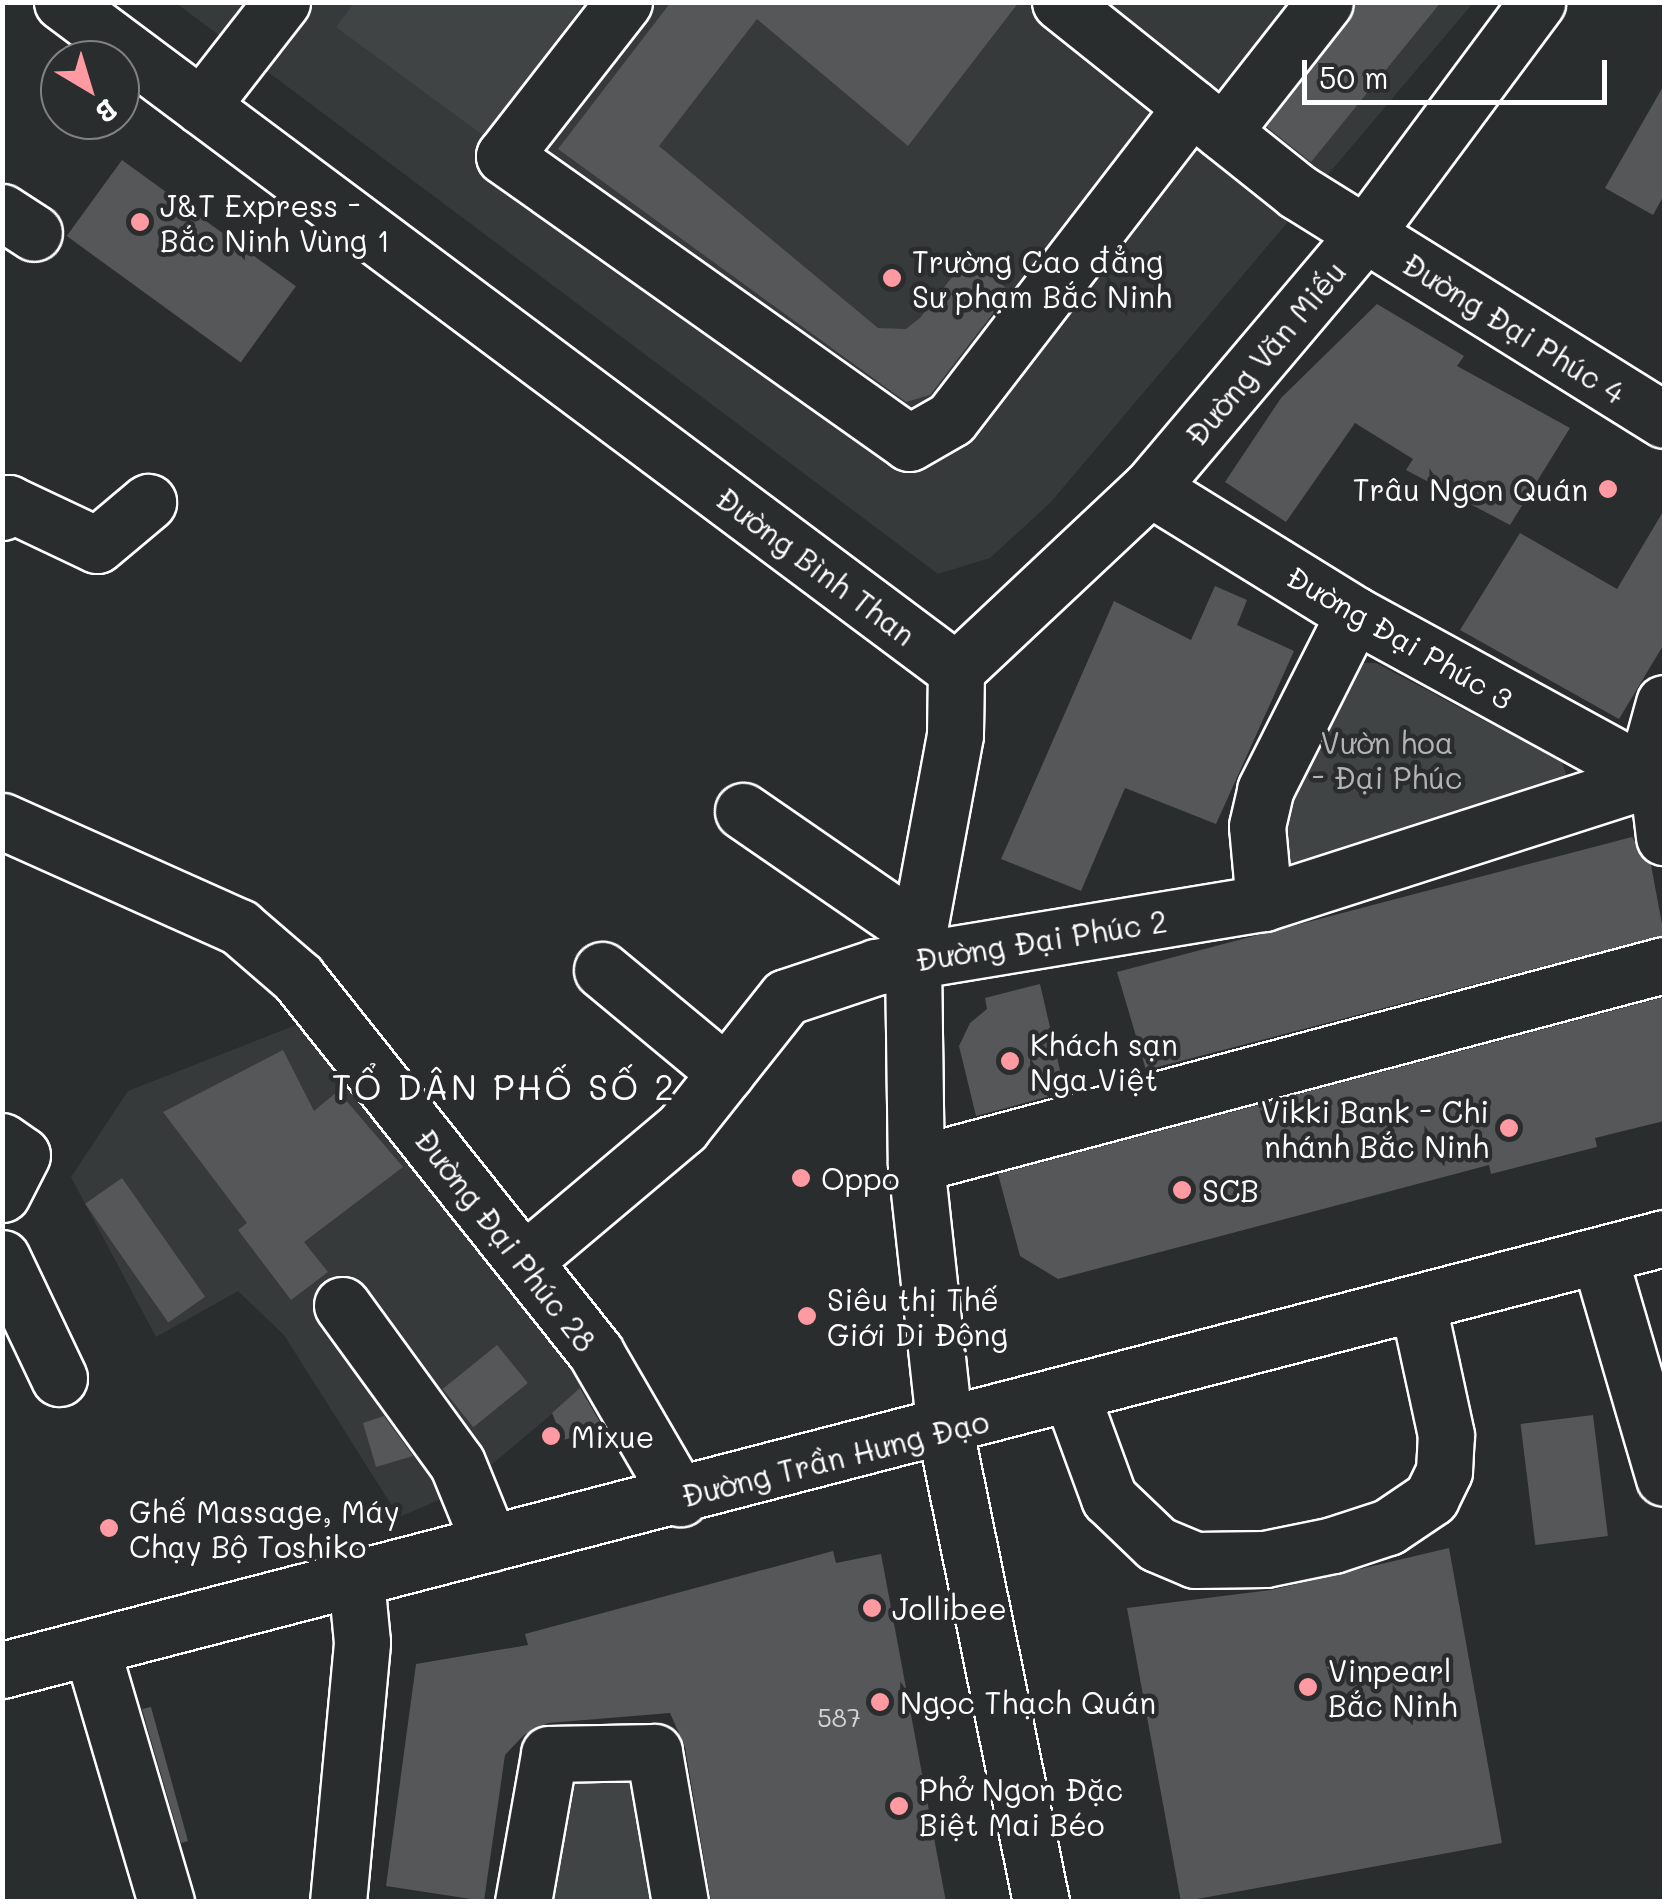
<!DOCTYPE html>
<meta charset="utf-8">
<style>
body{margin:0}
#map{position:relative;width:1667px;height:1904px;overflow:hidden;background:#2a2d2e;font-family:Mali,sans-serif}
div>[style]{position:absolute}
.built>*{inset:0;background:#373a3b}
.green>*{inset:0;background:#414445}
.building>*{inset:0;background:#555758;transform-origin:0 0}
.roads{filter:drop-shadow(2px 0 #fff) drop-shadow(-2px 0 #fff) drop-shadow(0 2px #fff) drop-shadow(0 -2px #fff)}
.minor>*{height:55px;margin:-27.5px;padding:0 27.5px;transform-origin:27.5px;border-radius:27.5px;background:#2a2d2e}
.major>*{height:55px;margin:-27.5px;padding:0 27.5px;transform-origin:27.5px;border-radius:27.5px;background:#2a2d2e}
.dots>*{width:28px;height:28px;translate:-50% -50%;box-sizing:border-box;border:5px solid #2a2d2e;border-radius:50%}
span{translate:-50% -50%;white-space:nowrap;text-align:center;line-height:1.15;-webkit-text-stroke:9px #2a2d2e;paint-order:stroke}
.number-label{font-size:25px;color:#d4d5d5}
.number-label span{-webkit-text-stroke-width:0}
.poi-label{font-size:30px;color:#fff}
.left{translate:0 -50%;text-align:left}
.right{translate:-100% -50%;text-align:right}
.street-label{font-size:30px;color:#fff}
.park-label{font-size:30px;color:#b3b4b5}
.quarter-label{font-size:35px;color:#fff;letter-spacing:2.5px}
.frame{position:absolute;inset:0;border:5px solid #fff;pointer-events:none}
.north{position:absolute;left:40px;top:40px;width:100px;height:100px;box-sizing:border-box;background:#2a2d2e;border:2px solid #7f8182;border-radius:50%;rotate:142deg;font-size:28px;font-weight:700;line-height:40px;text-align:center;color:#fff}
.north::after{content:'';display:block;margin:auto;width:35px;height:45px;background:#ff9aa2;clip-path:polygon(50% 0,100% 100%,50% 72%,0 100%)}
.scale{position:absolute;left:1302px;top:60px;width:305px;height:45px;box-sizing:border-box;border:5px solid #fff;border-top:0;padding-left:12px;font-size:30px;line-height:35px;white-space:nowrap;color:#fff;-webkit-text-stroke:8px #2a2d2e;paint-order:stroke}
</style>
<div id="map">
<div class="built">
<i style="clip-path:polygon(176px 3px,1473px 3px,1050px 503px,990px 558px,938px 574px)"></i>
<i style="clip-path:polygon(304px 1022px,584px 1387px,460px 1491px,399px 1517px,284px 1335px,238px 1291px,156px 1337px,71px 1177px,128px 1091px)"></i>
</div>
<div class="green">
<i style="clip-path:polygon(354px 3px,354px 2px,584px 3px,484px 136px,336px 27px)"></i>
<i style="clip-path:polygon(1356px 663px,1376px 663px,1562px 762px,1567px 777px,1291px 874px,1275px 838px,1281px 802px)"></i>
<i style="clip-path:polygon(562px 1767px,638px 1768px,664px 1901px,538px 1902px)"></i>
</div>
<div class="building">
<i style="clip-path:polygon(671px 2px,1019px 2px,908px 146px,757px 19px,659px 146px,878px 328px,906px 329px,920px 318px,967px 258px,1010px 291px,930px 395px,906px 402px,558px 149px)"></i>
<i style="clip-path:polygon(1356px 2px,1441px 2px,1311px 162px,1267px 127px)"></i>
<i style="clip-path:polygon(1664px 85px,1664px 195px,1653px 215px,1605px 188px)"></i>
<i style="left:122px;top:160px;width:215px;height:94px;rotate:36deg"></i>
<i style="clip-path:polygon(1377px 304px,1464px 356px,1457px 366px,1570px 428px,1510px 525px,1406px 470px,1413px 459px,1355px 423px,1286px 522px,1225px 482px,1281px 398px)"></i>
<i style="clip-path:polygon(1664px 510px,1664px 644px,1619px 719px,1460px 630px,1520px 533px,1617px 589px)"></i>
<i style="clip-path:polygon(1215px 586px,1247px 600px,1237px 625px,1294px 651px,1216px 824px,1125px 788px,1081px 891px,1001px 859px,1114px 601px,1191px 640px)"></i>
<i style="clip-path:polygon(1632px 837px,1651px 865px,1664px 935px,1146px 1070px,1117px 972px)"></i>
<i style="clip-path:polygon(1040px 984px,1065px 1092px,976px 1116px,959px 1046px,970px 1023px,987px 1009px,985px 998px)"></i>
<i style="clip-path:polygon(1664px 997px,1664px 1121px,1595px 1138px,1597px 1147px,1491px 1174px,1489px 1165px,1058px 1279px,1020px 1256px,998px 1174px)"></i>
<i style="clip-path:polygon(283px 1050px,314px 1111px,338px 1091px,403px 1167px,304px 1242px,328px 1272px,291px 1300px,238px 1230px,247px 1223px,163px 1112px)"></i>
<i style="left:122px;top:1178px;width:145px;height:45px;rotate:55deg"></i>
<i style="left:497px;top:1345px;width:49px;height:70px;rotate:51deg"></i>
<i style="clip-path:polygon(580px 1388px,604px 1429px,563px 1440px,552px 1413px)"></i>
<i style="left:1593px;top:1415px;width:122px;height:73px;rotate:83deg"></i>
<i style="clip-path:polygon(384px 1416px,413px 1456px,376px 1467px,363px 1423px)"></i>
<i style="clip-path:polygon(1449px 1548px,1502px 1843px,1181px 1902px,1127px 1608px,1271px 1590px)"></i>
<i style="clip-path:polygon(833px 1551px,836px 1563px,881px 1554px,946px 1902px,711px 1902px,685px 1747px,670px 1713px,548px 1723px,524px 1735px,505px 1755px,484px 1901px,386px 1886px,416px 1664px,528px 1645px,525px 1634px)"></i>
<i style="clip-path:polygon(151px 1707px,188px 1841px,181px 1843px,142px 1709px)"></i>
</div>
<div class="roads">
<div class="minor">
<i style="left:62px;top:2px;width:1116px;rotate:36.77deg"></i>
<i style="left:956px;top:670px;width:65px;rotate:90.9deg"></i>
<i style="left:955px;top:735px;width:230px;rotate:100.5deg"></i>
<i style="left:913px;top:961px;width:203px;rotate:89.2deg"></i>
<i style="left:916px;top:1164px;width:268px;rotate:83.8deg"></i>
<i style="left:945px;top:1430px;width:482px;rotate:78.5deg"></i>
<i style="left:624px;top:2px;width:195px;rotate:127.9deg"></i>
<i style="left:504px;top:156px;width:496px;rotate:35.3deg"></i>
<i style="left:909px;top:443px;width:48px;rotate:-29.7deg"></i>
<i style="left:951px;top:419px;width:394px;rotate:-52.4deg"></i>
<i style="left:1060px;top:2px;width:305px;rotate:38.6deg"></i>
<i style="left:1298px;top:192px;width:431px;rotate:31.9deg"></i>
<i style="left:201px;top:106px;width:132px;rotate:-52.1deg"></i>
<i style="left:1223px;top:132px;width:165px;rotate:-51.9deg"></i>
<i style="left:2px;top:212px;width:38px;rotate:33deg"></i>
<i style="left:1150px;top:488px;width:240px;rotate:31.7deg"></i>
<i style="left:1354px;top:614px;width:342px;rotate:28.7deg"></i>
<i style="left:2px;top:512px;width:11px;rotate:-56deg"></i>
<i style="left:8px;top:503px;width:98px;rotate:25.3deg"></i>
<i style="left:97px;top:545px;width:67px;rotate:-40.1deg"></i>
<i style="left:956px;top:670px;width:266px;rotate:-43.2deg"></i>
<i style="left:1150px;top:488px;width:333px;rotate:-49.8deg"></i>
<i style="left:1365px;top:234px;width:289px;rotate:-53.4deg"></i>
<i style="left:1664px;top:703px;width:41px;rotate:105.4deg"></i>
<i style="left:1653px;top:743px;width:95px;rotate:83.3deg"></i>
<i style="left:743px;top:811px;width:211px;rotate:34.6deg"></i>
<i style="left:2px;top:821px;width:260px;rotate:24.1deg"></i>
<i style="left:239px;top:927px;width:78px;rotate:40.8deg"></i>
<i style="left:298px;top:978px;width:479px;rotate:51.5deg"></i>
<i style="left:596px;top:1353px;width:168px;rotate:59.9deg"></i>
<i style="left:1264px;top:903px;width:77px;rotate:-95.2deg"></i>
<i style="left:1257px;top:826px;width:37px;rotate:-77deg"></i>
<i style="left:1265px;top:790px;width:197px;rotate:-63.2deg"></i>
<i style="left:602px;top:970px;width:161px;rotate:39.7deg"></i>
<i style="left:2px;top:1141px;width:24px;rotate:35deg"></i>
<i style="left:22px;top:1155px;width:44px;rotate:117.1deg"></i>
<i style="left:916px;top:1164px;width:774px;rotate:-14.9deg"></i>
<i style="left:1599px;top:1256px;width:231px;rotate:73.7deg"></i>
<i style="left:2px;top:1258px;width:133px;rotate:64.6deg"></i>
<i style="left:524px;top:1261px;width:207px;rotate:-40.1deg"></i>
<i style="left:682px;top:1128px;width:167px;rotate:-51.6deg"></i>
<i style="left:786px;top:997px;width:95px;rotate:-18.4deg"></i>
<i style="left:876px;top:967px;width:393px;rotate:-9.4deg"></i>
<i style="left:1264px;top:903px;width:410px;rotate:-17.8deg"></i>
<i style="left:342px;top:1305px;width:195px;rotate:54deg"></i>
<i style="left:457px;top:1463px;width:87px;rotate:67.8deg"></i>
<i style="left:1072px;top:1397px;width:108px;rotate:69.9deg"></i>
<i style="left:1109px;top:1498px;width:66px;rotate:43.8deg"></i>
<i style="left:1157px;top:1544px;width:41px;rotate:22.8deg"></i>
<i style="left:1195px;top:1560px;width:70px;rotate:-0.8deg"></i>
<i style="left:1265px;top:1559px;width:69px;rotate:-11.6deg"></i>
<i style="left:1333px;top:1545px;width:58px;rotate:-18.1deg"></i>
<i style="left:1388px;top:1527px;width:52px;rotate:-34deg"></i>
<i style="left:1431px;top:1498px;width:30px;rotate:-64deg"></i>
<i style="left:1444px;top:1471px;width:36px;rotate:-87deg"></i>
<i style="left:1446px;top:1435px;width:133px;rotate:-102.2deg"></i>
<i style="left:91px;top:1647px;width:266px;rotate:73.6deg"></i>
<i style="left:338px;top:1902px;width:261px;rotate:-84.7deg"></i>
<i style="left:362px;top:1642px;width:62px;rotate:-95.5deg"></i>
<i style="left:523px;top:1902px;width:150px;rotate:-80deg"></i>
<i style="left:549px;top:1754px;width:105px;rotate:-1.1deg"></i>
<i style="left:654px;top:1752px;width:152px;rotate:80.2deg"></i>
</div>
<div class="major">
<i style="left:2px;top:1670px;width:1717px;rotate:-14.57deg"></i>
</div>
</div>
<div class="dots">
<i style="left:140px;top:222px;background:#ff9aa2"></i>
<i style="left:892px;top:278px;background:#ff9aa2"></i>
<i style="left:1608px;top:489px;background:#ff9aa2"></i>
<i style="left:1010px;top:1061px;background:#ff9aa2"></i>
<i style="left:1509px;top:1128px;background:#ff9aa2"></i>
<i style="left:801px;top:1178px;background:#ff9aa2"></i>
<i style="left:1182px;top:1190px;background:#ff9aa2"></i>
<i style="left:807px;top:1316px;background:#ff9aa2"></i>
<i style="left:551px;top:1436px;background:#ff9aa2"></i>
<i style="left:109px;top:1528px;background:#ff9aa2"></i>
<i style="left:872px;top:1608px;background:#ff9aa2"></i>
<i style="left:1308px;top:1687px;background:#ff9aa2"></i>
<i style="left:880px;top:1702px;background:#ff9aa2"></i>
<i style="left:899px;top:1806px;background:#ff9aa2"></i>
</div>
<div class="number-label">
<span style="left:839px;top:1717px">587</span>
</div>
<div class="poi-label">
<span class="left" style="left:160px;top:222px">J&amp;T Express -<br>Bắc Ninh Vùng 1</span>
<span class="left" style="left:912px;top:278px">Trường Cao đẳng<br>Sư phạm Bắc Ninh</span>
<span class="right" style="left:1588px;top:489px">Trâu Ngon Quán</span>
<span class="left" style="left:1030px;top:1061px">Khách sạn<br>Nga Việt</span>
<span class="right" style="left:1489px;top:1128px">Vikki Bank - Chi<br>nhánh Bắc Ninh</span>
<span class="left" style="left:821px;top:1178px">Oppo</span>
<span class="left" style="left:1202px;top:1190px">SCB</span>
<span class="left" style="left:827px;top:1316px">Siêu thị Thế<br>Giới Di Động</span>
<span class="left" style="left:571px;top:1436px">Mixue</span>
<span class="left" style="left:129px;top:1528px">Ghế Massage, Máy<br>Chạy Bộ Toshiko</span>
<span class="left" style="left:892px;top:1608px">Jollibee</span>
<span class="left" style="left:1328px;top:1687px">Vinpearl<br>Bắc Ninh</span>
<span class="left" style="left:900px;top:1702px">Ngọc Thạch Quán</span>
<span class="left" style="left:919px;top:1806px">Phở Ngon Đặc<br>Biệt Mai Béo</span>
</div>
<div class="street-label">
<span style="left:1514px;top:328px;rotate:32deg">Đường Đại Phúc 4</span>
<span style="left:1265px;top:353px;rotate:-50deg">Đường Văn Miếu</span>
<span style="left:816px;top:566px;rotate:37deg">Đường Bình Than</span>
<span style="left:1400px;top:637px;rotate:30deg">Đường Đại Phúc 3</span>
<span style="left:1041px;top:940px;rotate:-9deg">Đường Đại Phúc 2</span>
<span style="left:506px;top:1240px;rotate:52deg">Đường Đại Phúc 28</span>
<span style="left:835px;top:1458px;rotate:-14deg">Đường Trần Hưng Đạo</span>
</div>
<div class="park-label">
<span style="left:1387px;top:759px">Vườn hoa<br>- Đại Phúc</span>
</div>
<div class="quarter-label">
<span style="left:504px;top:1086px">TỔ DÂN PHỐ SỐ 2</span>
</div>
<div class="frame"></div>
<div class="north">B</div>
<div class="scale">50 m</div>
</div>
